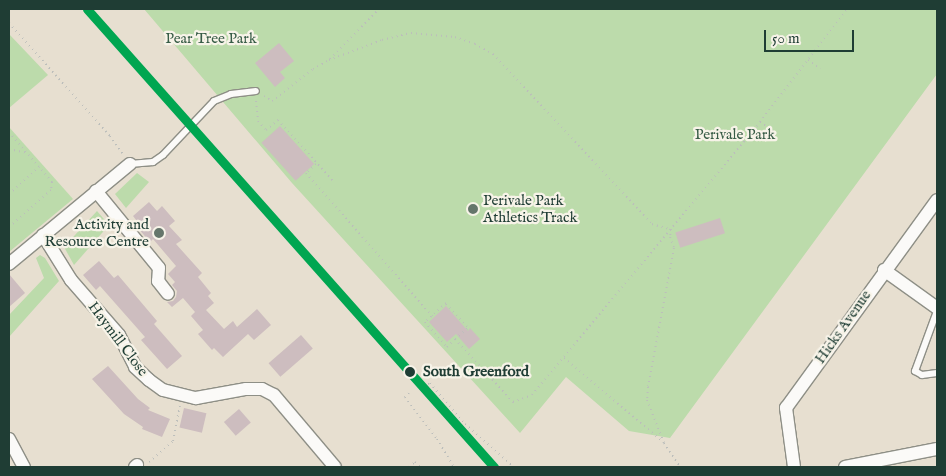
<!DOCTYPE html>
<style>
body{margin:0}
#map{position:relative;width:946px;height:476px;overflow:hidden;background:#e7dfd0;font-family:"IM FELL English",serif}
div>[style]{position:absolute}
.green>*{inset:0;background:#bcdbab}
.building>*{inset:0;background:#cdbdbf;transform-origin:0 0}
.path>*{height:2px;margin-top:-1px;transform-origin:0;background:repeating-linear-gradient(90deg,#bcbebb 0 1px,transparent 0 5px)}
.roads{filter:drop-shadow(1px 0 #8e8f86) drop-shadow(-1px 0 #8e8f86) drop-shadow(0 1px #8e8f86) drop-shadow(0 -1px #8e8f86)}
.lane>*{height:6px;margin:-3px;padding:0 3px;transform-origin:3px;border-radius:3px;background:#fbfaf8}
.street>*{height:12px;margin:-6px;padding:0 6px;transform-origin:6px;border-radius:6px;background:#fbfaf8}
.rail-1>*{height:9px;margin:-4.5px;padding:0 4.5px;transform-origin:4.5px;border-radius:4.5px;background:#00a651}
.dots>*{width:14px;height:14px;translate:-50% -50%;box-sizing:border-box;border:2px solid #f7f3e8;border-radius:50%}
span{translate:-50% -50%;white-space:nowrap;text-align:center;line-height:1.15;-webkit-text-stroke:4.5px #f7f3e8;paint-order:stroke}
.park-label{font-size:15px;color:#375c46}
.poi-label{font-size:15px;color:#1f3d34}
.left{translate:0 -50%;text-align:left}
.right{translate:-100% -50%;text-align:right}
.street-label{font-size:15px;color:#1f3d34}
.stop-label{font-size:15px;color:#1f3d34;font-weight:700}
.frame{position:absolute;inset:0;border:10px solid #1f3d34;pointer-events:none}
.scale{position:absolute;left:764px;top:30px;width:90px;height:22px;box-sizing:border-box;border:2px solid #1f3d34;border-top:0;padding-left:6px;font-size:15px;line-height:18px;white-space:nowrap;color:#1f3d34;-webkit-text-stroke:4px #f7f3e8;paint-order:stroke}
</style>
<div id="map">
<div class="green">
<i style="clip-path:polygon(144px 9px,937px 9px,937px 74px,670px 438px,629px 431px,566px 377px,520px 433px,292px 183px)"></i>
<i style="clip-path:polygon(9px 34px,48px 75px,9px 108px)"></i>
<i style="clip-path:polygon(9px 127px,73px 199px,9px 252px)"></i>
<i style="clip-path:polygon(137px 173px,149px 182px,126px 208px,115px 194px)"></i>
<i style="clip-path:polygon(97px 211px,109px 225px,74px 265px,64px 247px)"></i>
<i style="clip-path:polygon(40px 255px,45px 258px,59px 281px,9px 337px,9px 315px,44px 278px,36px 258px)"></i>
</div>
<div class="building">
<i style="clip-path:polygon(279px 43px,294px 61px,280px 72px,285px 78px,275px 87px,255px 63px)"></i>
<i style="left:280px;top:126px;width:51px;height:25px;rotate:48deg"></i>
<i style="clip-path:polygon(149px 202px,157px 211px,162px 206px,175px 221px,169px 226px,182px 240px,176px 244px,202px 273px,198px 277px,211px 293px,208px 296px,214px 303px,206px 310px,224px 329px,233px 321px,237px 327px,257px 309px,271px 325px,254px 340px,248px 334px,223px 357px,214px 348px,212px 350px,198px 334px,203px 330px,191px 316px,195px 312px,183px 298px,172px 307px,167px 302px,173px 301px,176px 297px,177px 291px,172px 285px,175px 282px,168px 274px,176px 266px,153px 239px,150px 242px,137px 227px,140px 225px,133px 216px)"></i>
<i style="left:720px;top:218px;width:16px;height:47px;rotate:72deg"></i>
<i style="clip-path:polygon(99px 261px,114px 278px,118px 275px,157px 321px,154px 324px,182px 356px,167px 369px,141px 340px,145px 337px,100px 286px,96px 290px,83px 275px)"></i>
<i style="clip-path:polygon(9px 274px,25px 293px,9px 307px)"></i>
<i style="clip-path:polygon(446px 306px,468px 331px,470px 328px,480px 339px,469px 349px,456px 334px,447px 342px,429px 322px)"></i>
<i style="left:301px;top:335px;width:18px;height:43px;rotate:49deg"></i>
<i style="clip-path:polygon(108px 366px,138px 399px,150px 408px,148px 410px,170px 419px,162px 437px,142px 429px,143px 427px,124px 414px,92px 379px)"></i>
<i style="left:184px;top:408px;width:23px;height:20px;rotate:13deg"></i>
<i style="left:239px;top:409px;width:18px;height:20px;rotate:49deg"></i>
</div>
<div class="path">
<i style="left:9px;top:23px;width:152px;rotate:48.2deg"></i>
<i style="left:110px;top:136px;width:22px;rotate:54deg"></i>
<i style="left:330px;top:59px;width:70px;rotate:-45.6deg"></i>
<i style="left:808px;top:60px;width:15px;rotate:37deg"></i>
<i style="left:264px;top:96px;width:9px;rotate:32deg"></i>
<i style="left:272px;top:101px;width:52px;rotate:-38deg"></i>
<i style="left:313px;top:69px;width:18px;rotate:-29deg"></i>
<i style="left:329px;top:60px;width:57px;rotate:-20.7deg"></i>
<i style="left:382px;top:40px;width:30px;rotate:-14deg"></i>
<i style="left:411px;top:33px;width:44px;rotate:5.2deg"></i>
<i style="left:455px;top:37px;width:21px;rotate:19deg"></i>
<i style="left:475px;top:44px;width:21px;rotate:29deg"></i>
<i style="left:493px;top:54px;width:233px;rotate:46.9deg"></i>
<i style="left:652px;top:224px;width:19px;rotate:16deg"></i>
<i style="left:256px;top:101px;width:20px;rotate:84deg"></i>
<i style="left:258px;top:121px;width:12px;rotate:48deg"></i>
<i style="left:266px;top:130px;width:16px;rotate:-40deg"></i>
<i style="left:278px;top:120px;width:84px;rotate:47.9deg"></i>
<i style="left:760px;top:122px;width:16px;rotate:35deg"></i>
<i style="left:9px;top:132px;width:66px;rotate:49.3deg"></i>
<i style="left:52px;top:182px;width:8px;rotate:97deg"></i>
<i style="left:51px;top:190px;width:56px;rotate:138.6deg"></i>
<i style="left:9px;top:149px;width:19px;rotate:12deg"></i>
<i style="left:316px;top:164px;width:13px;rotate:138deg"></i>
<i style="left:306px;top:173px;width:191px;rotate:48.6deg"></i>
<i style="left:9px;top:194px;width:42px;rotate:-42.1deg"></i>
<i style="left:671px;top:229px;width:8px;rotate:97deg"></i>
<i style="left:670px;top:237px;width:12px;rotate:70deg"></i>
<i style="left:674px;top:248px;width:141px;rotate:100.6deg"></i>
<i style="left:648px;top:387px;width:13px;rotate:94deg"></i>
<i style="left:647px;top:400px;width:46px;rotate:68.4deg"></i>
<i style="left:664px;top:443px;width:29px;rotate:56deg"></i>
<i style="left:446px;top:303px;width:28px;rotate:138deg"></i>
<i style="left:425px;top:322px;width:33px;rotate:49deg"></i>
<i style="left:447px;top:347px;width:11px;rotate:-45deg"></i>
<i style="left:455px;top:339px;width:86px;rotate:47.4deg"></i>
<i style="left:513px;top:402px;width:20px;rotate:-20deg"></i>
<i style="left:532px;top:395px;width:356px;rotate:-50.1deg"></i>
<i style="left:760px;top:122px;width:143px;rotate:-52.4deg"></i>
<i style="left:446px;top:304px;width:33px;rotate:47deg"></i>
<i style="left:455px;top:339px;width:20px;rotate:-41deg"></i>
<i style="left:564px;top:358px;width:130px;rotate:40.3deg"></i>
<i style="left:428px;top:384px;width:2px;rotate:-27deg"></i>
<i style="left:430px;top:383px;width:54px;rotate:49.5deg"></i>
<i style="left:465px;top:424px;width:65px;rotate:41.3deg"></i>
<i style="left:409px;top:393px;width:6px;rotate:135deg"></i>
<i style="left:405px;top:397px;width:53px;rotate:52.7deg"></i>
<i style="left:437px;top:439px;width:33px;rotate:59deg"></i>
<i style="left:149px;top:462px;width:32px;rotate:-41deg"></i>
<i style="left:173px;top:441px;width:36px;rotate:-79deg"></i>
<i style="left:409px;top:467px;width:8px;rotate:-40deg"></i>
<i style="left:415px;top:462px;width:7px;rotate:45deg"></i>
</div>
<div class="roads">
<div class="lane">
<i style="left:130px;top:164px;width:23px;rotate:-5deg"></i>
<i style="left:153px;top:162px;width:12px;rotate:-35deg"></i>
<i style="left:163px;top:155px;width:74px;rotate:-46.6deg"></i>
<i style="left:214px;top:101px;width:18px;rotate:-22deg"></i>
<i style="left:231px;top:94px;width:25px;rotate:-7deg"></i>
<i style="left:937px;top:311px;width:64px;rotate:110.1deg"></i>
<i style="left:915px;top:371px;width:8px;rotate:30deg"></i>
<i style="left:922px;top:375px;width:15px;rotate:-8deg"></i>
</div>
<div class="street">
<i style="left:96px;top:191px;width:99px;rotate:50.7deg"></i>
<i style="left:159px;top:268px;width:13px;rotate:94deg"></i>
<i style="left:158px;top:281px;width:16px;rotate:52deg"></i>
<i style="left:43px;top:235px;width:53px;rotate:58.1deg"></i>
<i style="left:71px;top:280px;width:73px;rotate:48.9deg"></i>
<i style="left:119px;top:335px;width:36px;rotate:63deg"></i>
<i style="left:135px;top:367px;width:19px;rotate:43deg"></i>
<i style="left:149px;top:380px;width:17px;rotate:36deg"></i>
<i style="left:163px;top:390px;width:34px;rotate:14deg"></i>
<i style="left:196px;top:398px;width:51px;rotate:-10.2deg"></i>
<i style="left:246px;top:389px;width:16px"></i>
<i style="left:262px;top:389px;width:13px;rotate:27deg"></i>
<i style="left:274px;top:395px;width:94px;rotate:49.7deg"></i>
<i style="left:9px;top:264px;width:157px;rotate:-39.6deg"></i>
<i style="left:884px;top:270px;width:65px;rotate:35.6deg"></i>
<i style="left:9px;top:439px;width:32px;rotate:62deg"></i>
<i style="left:135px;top:467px;width:3px;rotate:-45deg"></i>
<i style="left:794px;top:467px;width:60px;rotate:-97.7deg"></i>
<i style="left:786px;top:408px;width:257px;rotate:-54deg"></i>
<i style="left:845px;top:467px;width:94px;rotate:-11.1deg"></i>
</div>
</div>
<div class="rail-1">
<i style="left:87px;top:9px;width:613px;rotate:48.37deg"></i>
</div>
<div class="dots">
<i style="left:473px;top:209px;background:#65766b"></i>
<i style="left:159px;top:233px;background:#65766b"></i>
<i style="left:410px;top:372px;background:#1f3d34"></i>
</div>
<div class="park-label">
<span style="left:211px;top:39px">Pear Tree Park</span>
<span style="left:735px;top:135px">Perivale Park</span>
</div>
<div class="poi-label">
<span class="left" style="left:483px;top:209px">Perivale Park<br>Athletics Track</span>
<span class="right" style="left:149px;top:233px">Activity and<br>Resource Centre</span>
</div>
<div class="street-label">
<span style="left:843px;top:327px;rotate:-55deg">Hicks Avenue</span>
<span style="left:118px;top:339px;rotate:53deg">Haymill Close</span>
</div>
<div class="stop-label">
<span class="left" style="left:423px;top:372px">South Greenford</span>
</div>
<div class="frame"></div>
<div class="scale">50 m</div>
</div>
